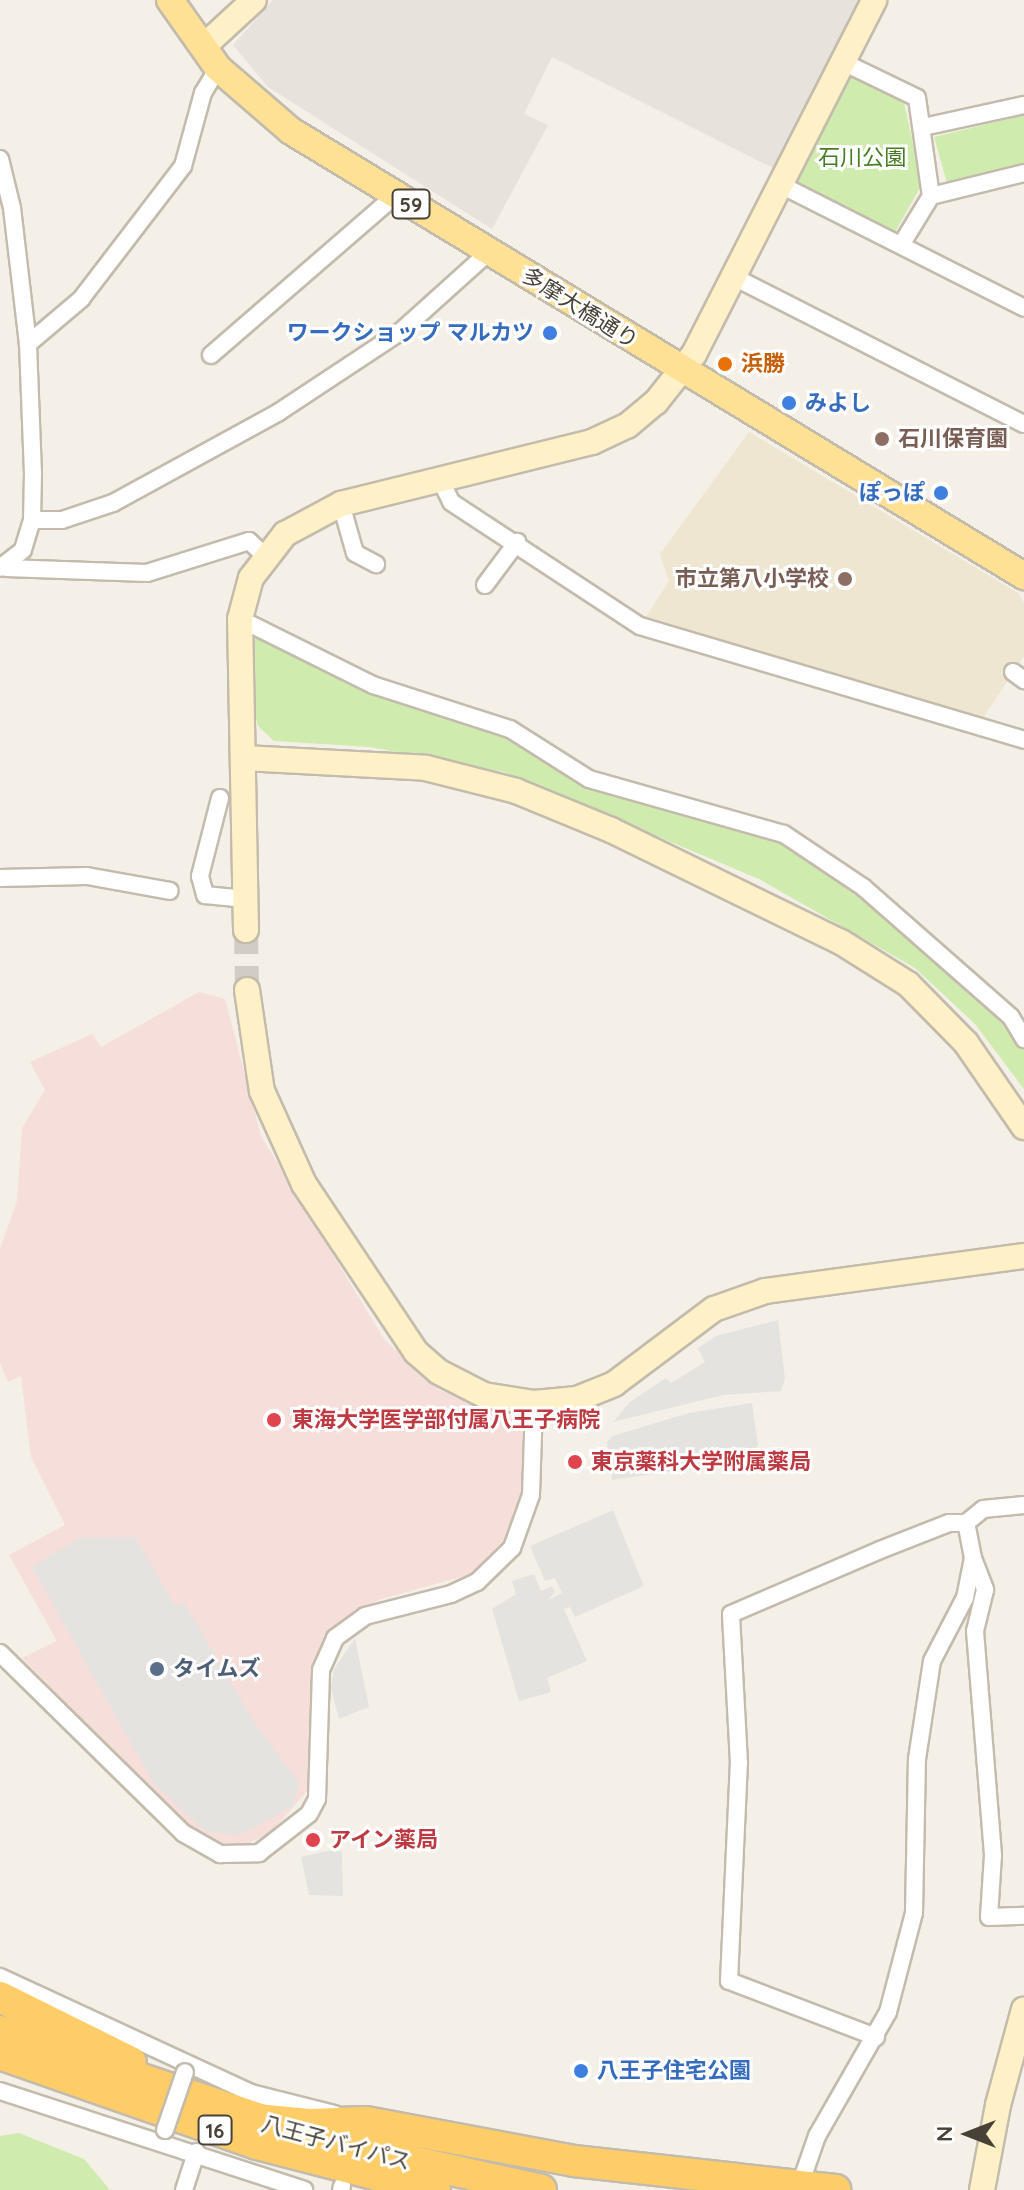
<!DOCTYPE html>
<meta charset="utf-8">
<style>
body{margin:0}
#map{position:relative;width:1024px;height:2190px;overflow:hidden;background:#f4f0e7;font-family:Quicksand,"Noto Sans JP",sans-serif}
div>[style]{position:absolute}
.industrial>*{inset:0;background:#e7e2dc}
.education>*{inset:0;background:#eee6d0}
.medical>*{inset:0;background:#f6deda}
.green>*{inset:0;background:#cfebae}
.parking>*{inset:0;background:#e5e3df}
.secondary-tunnel>*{height:24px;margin-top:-12px;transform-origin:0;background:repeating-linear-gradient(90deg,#d2cdc4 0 24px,transparent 0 36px)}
.roads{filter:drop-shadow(2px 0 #c3bbac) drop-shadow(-2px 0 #c3bbac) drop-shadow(0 2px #c3bbac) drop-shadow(0 -2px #c3bbac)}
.street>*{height:16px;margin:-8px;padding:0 8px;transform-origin:8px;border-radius:8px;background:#fff}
.secondary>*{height:24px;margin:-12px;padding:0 12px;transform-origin:12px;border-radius:12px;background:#fff1c7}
.primary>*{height:26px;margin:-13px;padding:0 13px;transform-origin:13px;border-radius:13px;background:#ffe196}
.highway>*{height:30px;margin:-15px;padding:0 15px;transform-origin:15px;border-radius:15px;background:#ffcd68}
.bridges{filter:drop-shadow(2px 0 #c3bbac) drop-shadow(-2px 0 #c3bbac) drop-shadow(0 2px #c3bbac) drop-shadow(0 -2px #c3bbac)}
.street-bridge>*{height:16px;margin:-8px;padding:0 8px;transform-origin:8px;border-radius:8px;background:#fff}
.dots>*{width:22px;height:22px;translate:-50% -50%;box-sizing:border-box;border:4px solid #fff;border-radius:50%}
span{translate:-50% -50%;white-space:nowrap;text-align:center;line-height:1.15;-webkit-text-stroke:6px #fff;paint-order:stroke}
.shield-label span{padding:2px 6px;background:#fff;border:2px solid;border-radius:6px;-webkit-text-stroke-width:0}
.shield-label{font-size:20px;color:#484136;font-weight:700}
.park-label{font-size:22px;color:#477d25}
.street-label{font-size:22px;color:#484136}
.shop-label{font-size:22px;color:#366cbe;font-weight:700}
.right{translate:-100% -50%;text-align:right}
.left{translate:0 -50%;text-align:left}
.food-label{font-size:22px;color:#c56008;font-weight:700}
.education-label{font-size:22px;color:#785e54;font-weight:700}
.health-label{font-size:22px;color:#be3a42;font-weight:700}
.service-label{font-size:22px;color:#4e5e75;font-weight:700}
.north{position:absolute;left:928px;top:2094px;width:80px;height:80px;-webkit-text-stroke:6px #fff;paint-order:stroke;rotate:270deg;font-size:22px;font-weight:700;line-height:32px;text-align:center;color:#484136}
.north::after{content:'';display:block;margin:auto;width:28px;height:36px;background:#484136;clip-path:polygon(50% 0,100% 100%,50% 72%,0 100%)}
</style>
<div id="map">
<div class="industrial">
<i style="clip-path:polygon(273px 0,862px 0,775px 169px,552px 57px,524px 114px,548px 125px,492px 229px,268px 87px,233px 45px)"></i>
</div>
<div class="education">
<i style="clip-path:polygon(749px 432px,1018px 593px,1024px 603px,1024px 656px,977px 727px,640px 626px,669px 581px,660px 554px)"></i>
</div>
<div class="medical">
<i style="clip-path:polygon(199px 992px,225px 999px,261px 1136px,384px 1339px,439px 1390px,523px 1422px,522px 1494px,505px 1539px,468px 1575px,378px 1600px,333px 1627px,312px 1665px,307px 1791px,273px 1830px,250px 1843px,229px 1845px,204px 1837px,165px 1805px,22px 1658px,57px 1641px,9px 1555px,65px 1525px,31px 1457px,21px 1376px,8px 1382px,0 1363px,0 1249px,17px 1201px,22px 1128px,45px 1090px,30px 1062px,92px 1034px,101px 1047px)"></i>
</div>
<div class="green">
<i style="clip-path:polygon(847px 74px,904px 103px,922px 184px,895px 232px,792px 181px)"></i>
<i style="clip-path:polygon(1024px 115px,1024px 165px,947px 183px,934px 137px)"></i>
<i style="clip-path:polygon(254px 626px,373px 685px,510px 729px,589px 779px,784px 834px,863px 887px,1024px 1039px,1024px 1089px,975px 1024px,915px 968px,759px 879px,504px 772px,370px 747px,274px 741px,258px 726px,254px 712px)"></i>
<i style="clip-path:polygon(19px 2133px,84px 2159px,110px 2190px,0 2190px,0 2136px)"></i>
</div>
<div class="parking">
<i style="clip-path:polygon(778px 1320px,785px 1379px,781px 1391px,723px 1395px,613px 1422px,630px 1402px,666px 1378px,671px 1383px,705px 1362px,698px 1348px,716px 1336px)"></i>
<i style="clip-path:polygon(752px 1403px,758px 1445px,747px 1460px,612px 1480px,607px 1443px,612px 1436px,689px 1413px)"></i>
<i style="clip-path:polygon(613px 1510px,644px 1586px,575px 1617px,570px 1607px,564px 1609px,587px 1661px,547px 1678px,551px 1692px,519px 1701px,492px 1609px,516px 1594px,512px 1581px,534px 1574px,541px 1591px,552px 1586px,555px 1592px,548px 1600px,562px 1593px,555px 1578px,545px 1581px,530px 1546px)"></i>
<i style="clip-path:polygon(135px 1537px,175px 1606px,184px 1602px,254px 1722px,299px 1783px,293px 1806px,239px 1835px,205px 1831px,154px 1784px,32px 1567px,80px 1538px)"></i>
<i style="clip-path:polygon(355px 1638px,369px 1707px,339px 1719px,331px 1688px,334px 1669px)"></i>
<i style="clip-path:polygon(327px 1851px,342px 1851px,343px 1896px,309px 1895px,301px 1857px)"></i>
</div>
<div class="secondary-tunnel">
<i style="left:246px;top:930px;width:60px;rotate:89deg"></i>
</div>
<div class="roads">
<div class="street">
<i style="left:843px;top:62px;width:82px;rotate:25.9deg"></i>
<i style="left:917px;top:98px;width:99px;rotate:81.9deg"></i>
<i style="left:931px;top:196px;width:57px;rotate:121.5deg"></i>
<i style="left:923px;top:127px;width:103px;rotate:-12.3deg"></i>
<i style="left:0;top:159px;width:50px;rotate:76.2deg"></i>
<i style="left:12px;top:208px;width:137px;rotate:83.3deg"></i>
<i style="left:28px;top:344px;width:129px;rotate:87.8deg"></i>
<i style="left:33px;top:473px;width:47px;rotate:91.2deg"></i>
<i style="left:32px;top:520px;width:31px;rotate:107deg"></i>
<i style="left:23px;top:550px;width:29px;rotate:142deg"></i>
<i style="left:781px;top:185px;width:272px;rotate:26.8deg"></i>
<i style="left:931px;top:196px;width:96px;rotate:-13.9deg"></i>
<i style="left:734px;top:277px;width:325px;rotate:26.9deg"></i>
<i style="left:28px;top:344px;width:70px;rotate:-40.3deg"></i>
<i style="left:81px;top:299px;width:168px;rotate:-52.5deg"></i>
<i style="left:183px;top:166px;width:76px;rotate:-74.7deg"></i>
<i style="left:203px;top:93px;width:29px;rotate:-59deg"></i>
<i style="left:211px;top:355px;width:245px;rotate:-40.9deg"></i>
<i style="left:440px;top:479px;width:25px;rotate:64deg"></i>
<i style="left:451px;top:502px;width:226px;rotate:33.3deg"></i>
<i style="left:640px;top:626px;width:401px;rotate:16.5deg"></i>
<i style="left:341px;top:504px;width:51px;rotate:74.1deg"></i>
<i style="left:355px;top:553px;width:24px;rotate:28deg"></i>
<i style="left:32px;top:520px;width:30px"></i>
<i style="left:62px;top:520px;width:54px;rotate:-18.4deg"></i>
<i style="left:113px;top:503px;width:189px;rotate:-28.7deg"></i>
<i style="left:279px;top:412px;width:145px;rotate:-33.5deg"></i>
<i style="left:400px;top:332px;width:120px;rotate:-42deg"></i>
<i style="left:6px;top:568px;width:141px;rotate:2deg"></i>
<i style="left:147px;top:573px;width:107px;rotate:-17.4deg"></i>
<i style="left:249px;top:541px;width:23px;rotate:43deg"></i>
<i style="left:485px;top:585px;width:54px;rotate:-53.3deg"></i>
<i style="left:240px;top:619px;width:148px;rotate:26.4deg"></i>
<i style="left:373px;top:685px;width:144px;rotate:17.8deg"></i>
<i style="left:510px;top:729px;width:93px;rotate:32.3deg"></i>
<i style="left:589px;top:779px;width:203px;rotate:15.8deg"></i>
<i style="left:784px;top:834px;width:95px;rotate:33.9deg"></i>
<i style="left:863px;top:887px;width:197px;rotate:41.3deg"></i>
<i style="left:1011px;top:1017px;width:26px;rotate:59deg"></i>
<i style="left:1013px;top:672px;width:14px;rotate:36deg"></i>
<i style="left:220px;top:798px;width:81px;rotate:104.4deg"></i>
<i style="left:200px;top:876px;width:20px;rotate:75deg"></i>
<i style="left:205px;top:895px;width:41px;rotate:5.6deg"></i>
<i style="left:0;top:878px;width:87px;rotate:-1.3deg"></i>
<i style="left:87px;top:876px;width:84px;rotate:10.2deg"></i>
<i style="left:973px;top:1558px;width:34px;rotate:69deg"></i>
<i style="left:985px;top:1590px;width:42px;rotate:103.7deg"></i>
<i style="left:975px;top:1631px;width:225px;rotate:85.4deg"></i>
<i style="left:993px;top:1855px;width:62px;rotate:93.7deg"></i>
<i style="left:989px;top:1917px;width:35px;rotate:-2deg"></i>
<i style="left:0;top:1653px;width:257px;rotate:44.5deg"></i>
<i style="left:183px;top:1833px;width:43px;rotate:29.6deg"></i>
<i style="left:220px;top:1854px;width:39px;rotate:-1deg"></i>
<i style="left:259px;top:1853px;width:63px;rotate:-38deg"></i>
<i style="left:309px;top:1814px;width:17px;rotate:-62deg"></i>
<i style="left:317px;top:1799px;width:129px;rotate:-88.2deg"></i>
<i style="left:321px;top:1670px;width:35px;rotate:-66deg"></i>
<i style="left:335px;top:1638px;width:37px;rotate:-36deg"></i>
<i style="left:365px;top:1616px;width:89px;rotate:-14.3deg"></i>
<i style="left:451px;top:1594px;width:29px;rotate:-25deg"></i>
<i style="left:477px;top:1582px;width:49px;rotate:-44.2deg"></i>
<i style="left:512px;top:1548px;width:56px;rotate:-70.3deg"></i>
<i style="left:531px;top:1495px;width:92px;rotate:-88.1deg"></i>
<i style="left:0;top:1977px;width:277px;rotate:24.8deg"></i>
<i style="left:251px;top:2093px;width:86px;rotate:14.2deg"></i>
<i style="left:876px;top:2037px;width:157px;rotate:-159.1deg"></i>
<i style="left:729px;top:1981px;width:218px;rotate:-87.4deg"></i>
<i style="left:739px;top:1763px;width:149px;rotate:-93.1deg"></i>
<i style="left:731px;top:1614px;width:162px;rotate:-23.2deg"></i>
<i style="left:880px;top:1550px;width:74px;rotate:-21.4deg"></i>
<i style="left:949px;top:1523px;width:17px"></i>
<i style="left:966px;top:1523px;width:22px;rotate:-39deg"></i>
<i style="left:983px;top:1509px;width:41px;rotate:-5.6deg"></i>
<i style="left:0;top:2091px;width:320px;rotate:18deg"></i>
<i style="left:801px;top:2182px;width:49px;rotate:-70.8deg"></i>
<i style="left:817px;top:2136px;width:143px;rotate:-60.2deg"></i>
<i style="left:888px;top:2012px;width:102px;rotate:-75.3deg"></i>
<i style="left:914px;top:1913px;width:154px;rotate:-88.9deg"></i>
<i style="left:917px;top:1759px;width:99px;rotate:-81.3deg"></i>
<i style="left:932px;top:1661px;width:71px;rotate:-62.4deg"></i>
<i style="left:965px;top:1598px;width:41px;rotate:-78.7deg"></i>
<i style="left:973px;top:1558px;width:36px;rotate:-101deg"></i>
<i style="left:184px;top:2190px;width:40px;rotate:-72deg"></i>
<i style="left:341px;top:2190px;width:4px;rotate:-76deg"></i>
</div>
<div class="secondary">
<i style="left:203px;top:47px;width:69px;rotate:-42.7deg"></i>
<i style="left:244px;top:758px;width:182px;rotate:3.1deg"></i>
<i style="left:426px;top:768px;width:93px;rotate:14.3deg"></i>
<i style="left:516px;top:791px;width:103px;rotate:22.3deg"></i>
<i style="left:611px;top:830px;width:256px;rotate:26deg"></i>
<i style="left:841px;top:942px;width:79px;rotate:32.1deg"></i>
<i style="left:908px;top:984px;width:83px;rotate:45.5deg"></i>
<i style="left:966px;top:1043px;width:102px;rotate:55.4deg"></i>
<i style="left:246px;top:930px;width:311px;rotate:-91.1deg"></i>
<i style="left:240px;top:619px;width:42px;rotate:-75deg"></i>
<i style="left:251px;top:578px;width:56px;rotate:-52.3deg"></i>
<i style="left:285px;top:534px;width:64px;rotate:-28.2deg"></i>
<i style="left:341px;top:504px;width:259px;rotate:-13.9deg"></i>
<i style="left:592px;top:442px;width:38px;rotate:-25deg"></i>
<i style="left:627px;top:426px;width:38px;rotate:-40deg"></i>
<i style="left:656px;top:402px;width:61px;rotate:-51.6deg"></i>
<i style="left:694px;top:354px;width:397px;rotate:-63deg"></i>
<i style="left:247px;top:990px;width:102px;rotate:81.6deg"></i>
<i style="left:262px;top:1091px;width:102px;rotate:65.7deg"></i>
<i style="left:304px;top:1184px;width:202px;rotate:56.3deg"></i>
<i style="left:416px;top:1352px;width:30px;rotate:41deg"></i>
<i style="left:439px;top:1372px;width:51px;rotate:27.1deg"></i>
<i style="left:484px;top:1395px;width:51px;rotate:9.1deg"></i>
<i style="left:534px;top:1403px;width:43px;rotate:-5.3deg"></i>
<i style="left:577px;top:1399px;width:40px;rotate:-22deg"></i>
<i style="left:614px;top:1384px;width:125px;rotate:-36.9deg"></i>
<i style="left:714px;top:1309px;width:54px;rotate:-19.4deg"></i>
<i style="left:765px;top:1291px;width:261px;rotate:-7.7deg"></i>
<i style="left:982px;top:2190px;width:86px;rotate:-79.3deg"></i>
<i style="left:998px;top:2105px;width:99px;rotate:-74.8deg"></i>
</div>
<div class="primary">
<i style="left:170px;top:0;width:83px;rotate:54.8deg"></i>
<i style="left:218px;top:68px;width:96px;rotate:40.8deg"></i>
<i style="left:291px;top:131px;width:858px;rotate:31.26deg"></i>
</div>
<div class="highway">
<i style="left:0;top:1997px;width:146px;rotate:26.4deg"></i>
<i style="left:0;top:2031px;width:353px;rotate:18.7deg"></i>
<i style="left:334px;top:2144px;width:212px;rotate:12.5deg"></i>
<i style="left:0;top:2054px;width:272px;rotate:19.3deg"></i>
<i style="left:257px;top:2144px;width:184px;rotate:14.5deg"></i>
<i style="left:246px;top:2118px;width:63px;rotate:5.4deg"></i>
<i style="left:309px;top:2124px;width:57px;rotate:-2deg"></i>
<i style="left:366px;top:2122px;width:212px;rotate:10.6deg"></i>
<i style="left:574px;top:2161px;width:263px;rotate:6.3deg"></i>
</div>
</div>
<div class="bridges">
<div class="street-bridge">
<i style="left:165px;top:2130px;width:61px;rotate:-71deg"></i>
</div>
</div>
<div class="dots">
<i style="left:550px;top:333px;background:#3f7fe0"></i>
<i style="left:725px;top:364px;background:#e8710a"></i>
<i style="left:789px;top:403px;background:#3f7fe0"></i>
<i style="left:882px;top:439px;background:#8d6e63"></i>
<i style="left:941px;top:493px;background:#3f7fe0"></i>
<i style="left:845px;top:579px;background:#8d6e63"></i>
<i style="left:274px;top:1420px;background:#e0444e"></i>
<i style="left:575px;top:1462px;background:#e0444e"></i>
<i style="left:157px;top:1669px;background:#5c6f8a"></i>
<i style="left:313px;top:1840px;background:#e0444e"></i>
<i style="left:581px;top:2071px;background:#3f7fe0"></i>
</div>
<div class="shield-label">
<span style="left:411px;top:204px">59</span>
<span style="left:215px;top:2130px">16</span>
</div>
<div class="park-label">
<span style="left:862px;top:158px">石川公園</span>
</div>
<div class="street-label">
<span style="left:580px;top:308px;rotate:32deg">多摩大橋通り</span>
<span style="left:336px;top:2143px;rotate:15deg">八王子バイパス</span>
</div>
<div class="shop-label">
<span class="right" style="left:534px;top:333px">ワークショップ マルカツ</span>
<span class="left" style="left:805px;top:403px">みよし</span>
<span class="right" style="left:925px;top:493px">ぽっぽ</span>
<span class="left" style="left:597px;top:2071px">八王子住宅公園</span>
</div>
<div class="food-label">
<span class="left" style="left:741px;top:364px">浜勝</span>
</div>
<div class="education-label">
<span class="left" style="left:898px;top:439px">石川保育園</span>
<span class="right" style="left:829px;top:579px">市立第八小学校</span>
</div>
<div class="health-label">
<span class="left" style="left:292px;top:1420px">東海大学医学部付属八王子病院</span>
<span class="left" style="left:591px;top:1462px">東京薬科大学附属薬局</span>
<span class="left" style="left:329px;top:1840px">アイン薬局</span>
</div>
<div class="service-label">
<span class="left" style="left:173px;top:1669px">タイムズ</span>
</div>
<div class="north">N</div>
</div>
